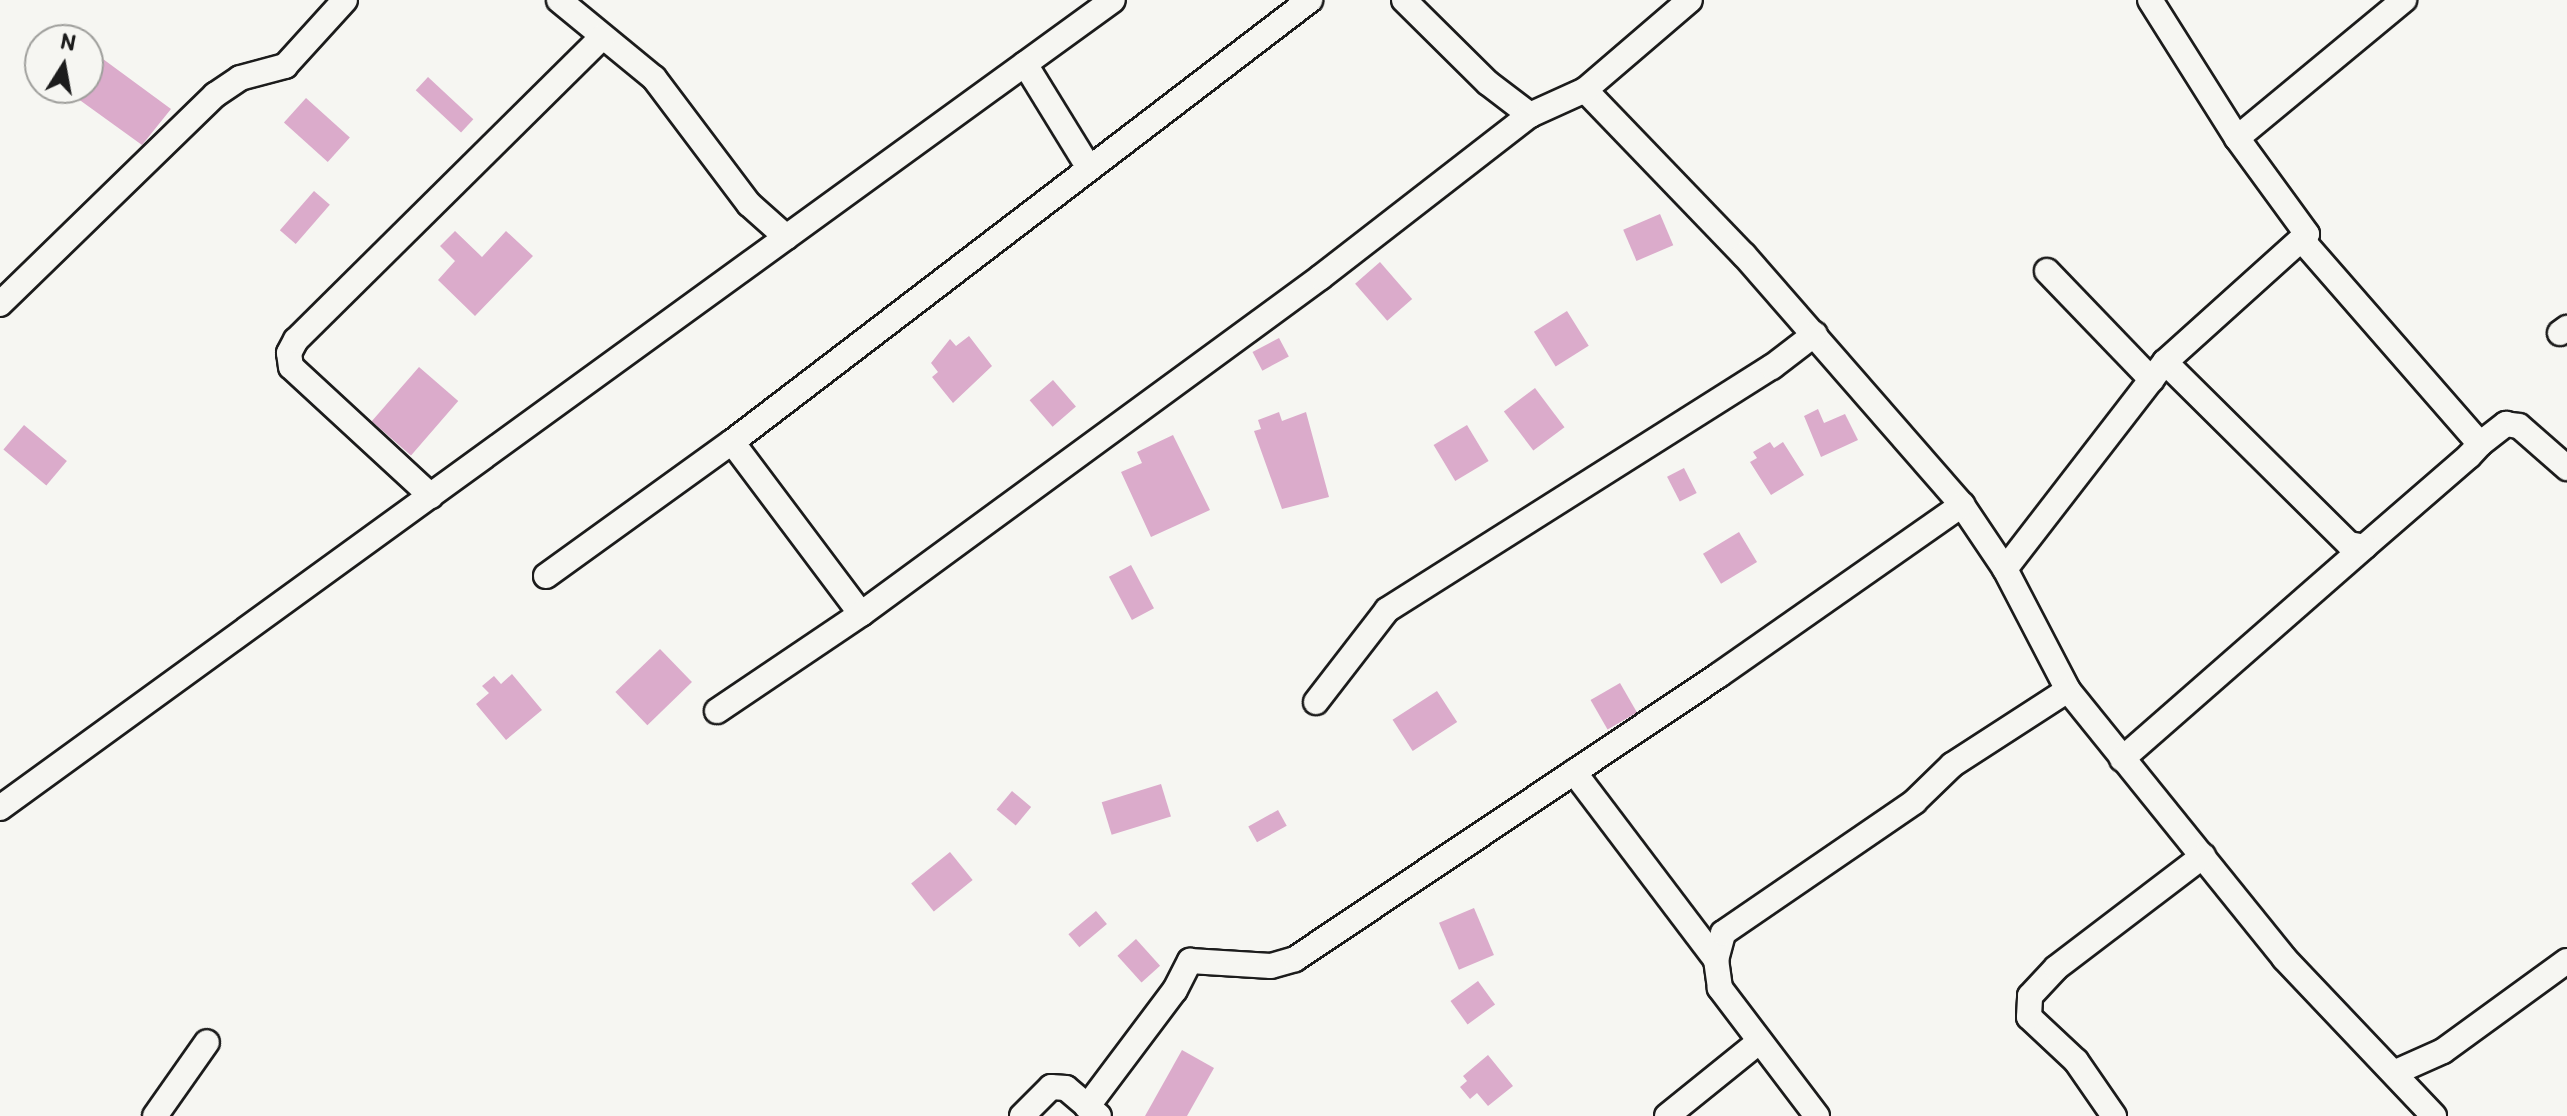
<!DOCTYPE html>
<style>
body{margin:0}
#map{position:relative;width:2567px;height:1116px;overflow:hidden;background:#f6f6f2;font-family:Itim,sans-serif}
div>[style]{position:absolute}
.building>*{inset:0;background:#dbabcb;transform-origin:0 0}
.roads{filter:drop-shadow(2px 0 #1c1c1c) drop-shadow(-2px 0 #1c1c1c) drop-shadow(0 2px #1c1c1c) drop-shadow(0 -2px #1c1c1c)}
.minor>*{height:24px;margin:-12px;padding:0 12px;transform-origin:12px;border-radius:12px;background:#f6f6f2}
span{translate:-50% -50%;white-space:nowrap;text-align:center;line-height:1.15;-webkit-text-stroke:8px #f6f6f2;paint-order:stroke}
.north{position:absolute;left:24px;top:24px;width:80px;height:80px;box-sizing:border-box;background:#f6f6f2;border:2px solid #9f9f9c;border-radius:50%;rotate:11deg;font-size:22px;font-weight:700;line-height:32px;text-align:center;color:#1c1c1c}
.north::after{content:'';display:block;margin:auto;width:28px;height:36px;background:#1c1c1c;clip-path:polygon(50% 0,100% 100%,50% 72%,0 100%)}
</style>
<div id="map">
<div class="building">
<i style="clip-path:polygon(88px 48px,171px 109px,142px 145px,63px 88px,88px 88px)"></i>
<i style="left:428px;top:77px;width:62px;height:18px;rotate:43deg"></i>
<i style="left:306px;top:98px;width:59px;height:33px;rotate:42deg"></i>
<i style="left:314px;top:191px;width:21px;height:52px;rotate:41deg"></i>
<i style="left:1660px;top:214px;width:34px;height:40px;rotate:67deg"></i>
<i style="clip-path:polygon(455px 231px,482px 257px,506px 231px,533px 256px,475px 316px,438px 280px,455px 261px,440px 246px)"></i>
<i style="left:1380px;top:262px;width:49px;height:33px;rotate:49deg"></i>
<i style="left:1567px;top:311px;width:41px;height:39px;rotate:58deg"></i>
<i style="clip-path:polygon(969px 336px,992px 366px,953px 403px,932px 377px,938px 372px,931px 363px,950px 339px,956px 346px)"></i>
<i style="left:1279px;top:338px;width:21px;height:30px;rotate:62deg"></i>
<i style="left:419px;top:367px;width:52px;height:72px;rotate:41deg"></i>
<i style="left:1053px;top:380px;width:35px;height:31px;rotate:49deg"></i>
<i style="left:1535px;top:388px;width:49px;height:39px;rotate:53deg"></i>
<i style="clip-path:polygon(1818px 409px,1824px 423px,1845px 414px,1858px 440px,1821px 457px,1804px 416px)"></i>
<i style="clip-path:polygon(1279px 412px,1282px 421px,1306px 412px,1329px 497px,1282px 509px,1254px 431px,1261px 429px,1258px 420px)"></i>
<i style="left:24px;top:425px;width:56px;height:32px;rotate:40deg"></i>
<i style="left:1467px;top:425px;width:42px;height:39px;rotate:59deg"></i>
<i style="clip-path:polygon(1173px 435px,1210px 510px,1151px 537px,1121px 472px,1142px 463px,1137px 452px)"></i>
<i style="clip-path:polygon(1770px 442px,1774px 448px,1783px 442px,1804px 475px,1771px 495px,1750px 462px,1757px 458px,1753px 452px)"></i>
<i style="left:1684px;top:468px;width:28px;height:19px;rotate:63deg"></i>
<i style="left:1739px;top:532px;width:35px;height:42px;rotate:59deg"></i>
<i style="left:1131px;top:565px;width:49px;height:25px;rotate:62deg"></i>
<i style="left:660px;top:649px;width:46px;height:62px;rotate:46deg"></i>
<i style="clip-path:polygon(512px 674px,542px 710px,506px 740px,476px 704px,489px 693px,482px 686px,494px 676px,501px 684px)"></i>
<i style="left:1620px;top:683px;width:34px;height:34px;rotate:60deg"></i>
<i style="left:1437px;top:691px;width:37px;height:53px;rotate:57deg"></i>
<i style="left:1161px;top:784px;width:34px;height:62px;rotate:73deg"></i>
<i style="left:1012px;top:791px;width:25px;height:24px;rotate:40deg"></i>
<i style="left:1278px;top:810px;width:18px;height:34px;rotate:61deg"></i>
<i style="left:950px;top:852px;width:36px;height:50px;rotate:51deg"></i>
<i style="left:1474px;top:908px;width:51px;height:38px;rotate:67deg"></i>
<i style="left:1096px;top:911px;width:17px;height:36px;rotate:50deg"></i>
<i style="left:1136px;top:939px;width:36px;height:25px;rotate:48deg"></i>
<i style="left:1478px;top:981px;width:29px;height:34px;rotate:54deg"></i>
<i style="clip-path:polygon(1182px 1050px,1214px 1068px,1187px 1116px,1145px 1116px)"></i>
<i style="clip-path:polygon(1488px 1055px,1513px 1086px,1488px 1106px,1477px 1093px,1470px 1099px,1460px 1087px,1467px 1081px,1463px 1076px)"></i>
</div>
<div class="roads">
<div class="minor">
<i style="left:559px;top:0;width:123px;rotate:39.4deg"></i>
<i style="left:654px;top:78px;width:158px;rotate:53deg"></i>
<i style="left:749px;top:204px;width:50px;rotate:41.7deg"></i>
<i style="left:1404px;top:0;width:118px;rotate:44.7deg"></i>
<i style="left:1488px;top:83px;width:53px;rotate:37.3deg"></i>
<i style="left:1025px;top:64px;width:122px;rotate:58.4deg"></i>
<i style="left:1585px;top:90px;width:229px;rotate:46.1deg"></i>
<i style="left:1744px;top:255px;width:332px;rotate:48.9deg"></i>
<i style="left:1962px;top:505px;width:77px;rotate:56.1deg"></i>
<i style="left:2005px;top:569px;width:136px;rotate:62.5deg"></i>
<i style="left:2068px;top:690px;width:344px;rotate:51.1deg"></i>
<i style="left:2284px;top:958px;width:218px;rotate:46.5deg"></i>
<i style="left:2237px;top:138px;width:217px;rotate:-39.6deg"></i>
<i style="left:2047px;top:271px;width:151px;rotate:46.1deg"></i>
<i style="left:0;top:304px;width:300px;rotate:-44.2deg"></i>
<i style="left:215px;top:95px;width:30px;rotate:-34deg"></i>
<i style="left:240px;top:78px;width:47px;rotate:-14.9deg"></i>
<i style="left:285px;top:66px;width:89px;rotate:-47.7deg"></i>
<i style="left:2560px;top:333px;width:9px;rotate:-36deg"></i>
<i style="left:2165px;top:362px;width:259px;rotate:44.7deg"></i>
<i style="left:2349px;top:544px;width:15px;rotate:11deg"></i>
<i style="left:2364px;top:547px;width:139px;rotate:-40.9deg"></i>
<i style="left:2469px;top:456px;width:16px;rotate:-47deg"></i>
<i style="left:2480px;top:444px;width:272px;rotate:-131.1deg"></i>
<i style="left:732px;top:442px;width:215px;rotate:53.1deg"></i>
<i style="left:2480px;top:444px;width:33px;rotate:-38deg"></i>
<i style="left:2506px;top:424px;width:13px;rotate:9deg"></i>
<i style="left:2519px;top:426px;width:64px;rotate:41.2deg"></i>
<i style="left:431px;top:496px;width:190px;rotate:-137.3deg"></i>
<i style="left:291px;top:367px;width:14px;rotate:-98deg"></i>
<i style="left:289px;top:353px;width:15px;rotate:-62deg"></i>
<i style="left:296px;top:340px;width:431px;rotate:-44.7deg"></i>
<i style="left:2005px;top:569px;width:262px;rotate:-52.3deg"></i>
<i style="left:2165px;top:362px;width:191px;rotate:-42deg"></i>
<i style="left:2307px;top:234px;width:119px;rotate:-126.1deg"></i>
<i style="left:2237px;top:138px;width:163px;rotate:-122.2deg"></i>
<i style="left:546px;top:576px;width:229px;rotate:-35.8deg"></i>
<i style="left:732px;top:442px;width:728px;rotate:-37.41deg"></i>
<i style="left:1316px;top:702px;width:116px;rotate:-52.3deg"></i>
<i style="left:1387px;top:610px;width:455px;rotate:-32.3deg"></i>
<i style="left:1772px;top:367px;width:54px;rotate:-37.5deg"></i>
<i style="left:717px;top:711px;width:174px;rotate:-34deg"></i>
<i style="left:861px;top:614px;width:570px;rotate:-36.23deg"></i>
<i style="left:1321px;top:277px;width:264px;rotate:-37.8deg"></i>
<i style="left:1530px;top:115px;width:60px;rotate:-24.4deg"></i>
<i style="left:1585px;top:90px;width:138px;rotate:-40.6deg"></i>
<i style="left:2122px;top:759px;width:322px;rotate:-41.2deg"></i>
<i style="left:1574px;top:772px;width:236px;rotate:52.9deg"></i>
<i style="left:0;top:808px;width:1375px;rotate:-35.98deg"></i>
<i style="left:2396px;top:1072px;width:51px;rotate:-24.1deg"></i>
<i style="left:2443px;top:1051px;width:153px;rotate:-36deg"></i>
<i style="left:1087px;top:1107px;width:146px;rotate:-53.1deg"></i>
<i style="left:1175px;top:990px;width:33px;rotate:-63deg"></i>
<i style="left:1190px;top:961px;width:81px;rotate:3.5deg"></i>
<i style="left:1271px;top:966px;width:25px;rotate:-16deg"></i>
<i style="left:1295px;top:959px;width:510px;rotate:-33.81deg"></i>
<i style="left:1719px;top:675px;width:297px;rotate:-35deg"></i>
<i style="left:155px;top:1116px;width:90px;rotate:-54.9deg"></i>
<i style="left:1022px;top:1116px;width:41px;rotate:-45deg"></i>
<i style="left:1051px;top:1087px;width:15px;rotate:4deg"></i>
<i style="left:1066px;top:1088px;width:43px;rotate:40.3deg"></i>
<i style="left:1667px;top:1116px;width:119px;rotate:-38.9deg"></i>
<i style="left:1817px;top:1116px;width:161px;rotate:-127.2deg"></i>
<i style="left:1720px;top:988px;width:28px;rotate:-98deg"></i>
<i style="left:1716px;top:960px;width:28px;rotate:-75deg"></i>
<i style="left:1723px;top:933px;width:232px;rotate:-34.4deg"></i>
<i style="left:1914px;top:802px;width:53px;rotate:-44.2deg"></i>
<i style="left:1952px;top:765px;width:138px;rotate:-32.9deg"></i>
<i style="left:2114px;top:1116px;width:67px;rotate:-124.6deg"></i>
<i style="left:2076px;top:1061px;width:64px;rotate:-136.9deg"></i>
<i style="left:2029px;top:1017px;width:21px;rotate:-87deg"></i>
<i style="left:2030px;top:996px;width:38px;rotate:-47deg"></i>
<i style="left:2056px;top:968px;width:185px;rotate:-37.3deg"></i>
</div>
</div>
<div class="north">N</div>
</div>
